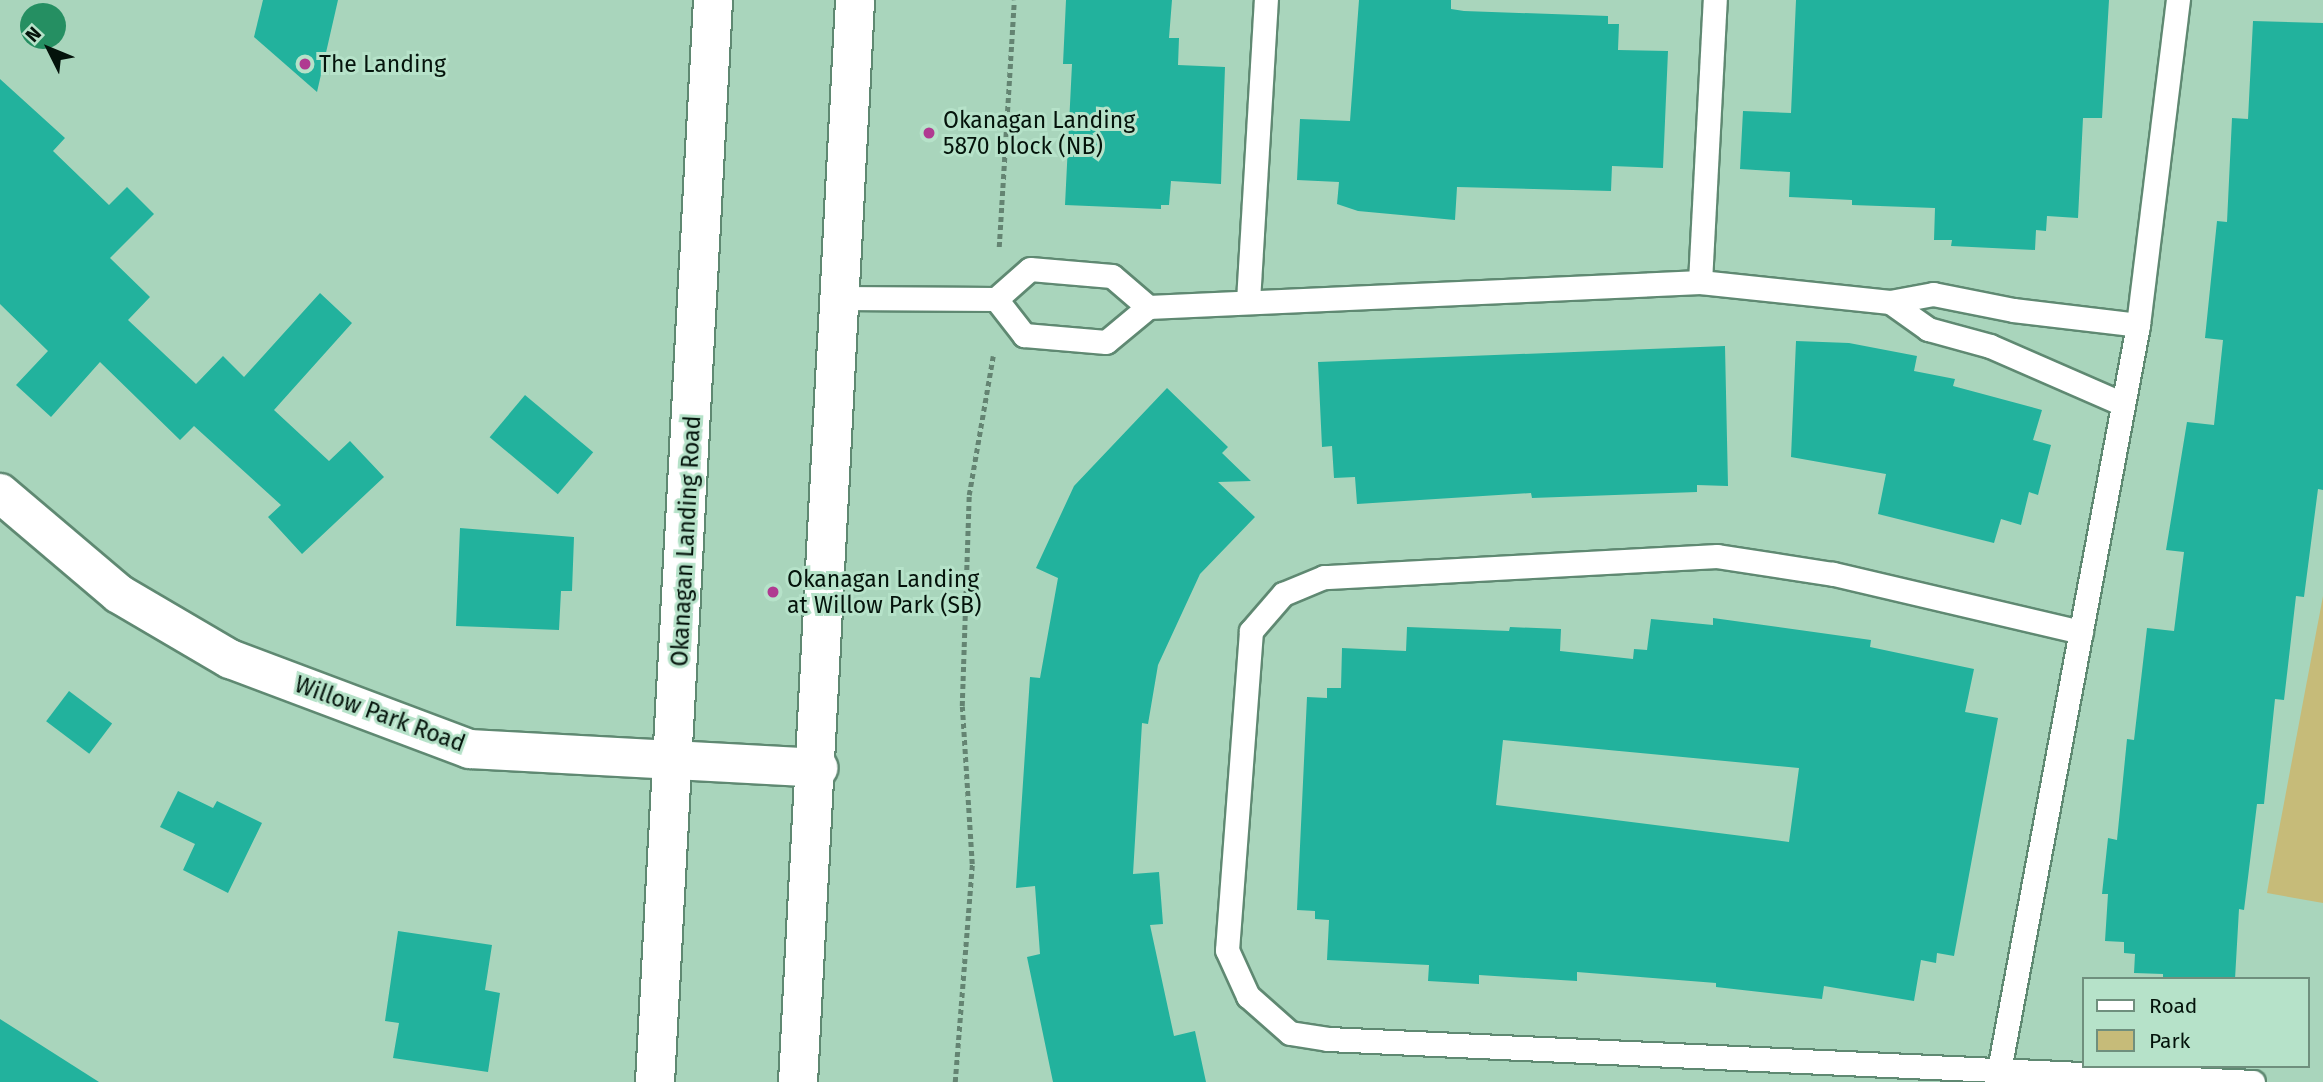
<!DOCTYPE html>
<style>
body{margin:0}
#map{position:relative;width:2323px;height:1082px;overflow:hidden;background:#a9d5bc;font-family:"Fira Sans",sans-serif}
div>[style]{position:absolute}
.green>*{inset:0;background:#c6bb79}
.water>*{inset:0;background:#258f62}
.round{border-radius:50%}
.building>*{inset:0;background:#22b29d;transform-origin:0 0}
.path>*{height:4.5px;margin-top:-2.25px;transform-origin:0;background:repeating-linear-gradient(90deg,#648472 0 5px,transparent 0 8.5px)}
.roads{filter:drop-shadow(2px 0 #5f8972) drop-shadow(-2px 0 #5f8972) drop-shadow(0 2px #5f8972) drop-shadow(0 -2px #5f8972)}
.lane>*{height:23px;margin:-11.5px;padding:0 11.5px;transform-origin:11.5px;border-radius:11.5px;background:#fff}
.street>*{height:38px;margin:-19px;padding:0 19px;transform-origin:19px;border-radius:19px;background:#fff}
.secondary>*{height:38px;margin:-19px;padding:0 19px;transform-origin:19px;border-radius:19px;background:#fff}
.dots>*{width:19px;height:19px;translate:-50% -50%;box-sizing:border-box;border:4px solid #b6e2c9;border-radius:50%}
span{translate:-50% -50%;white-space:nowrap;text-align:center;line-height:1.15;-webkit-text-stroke:6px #b6e2c9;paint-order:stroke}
.poi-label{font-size:23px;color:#04130b}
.left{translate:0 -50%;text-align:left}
.street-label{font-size:23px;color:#04130b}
.legend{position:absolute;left:2082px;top:977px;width:228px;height:91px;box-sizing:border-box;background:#b6e2c9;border:2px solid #6f8f7d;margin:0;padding:9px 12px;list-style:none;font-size:21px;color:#04130b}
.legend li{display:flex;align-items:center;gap:14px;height:35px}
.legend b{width:35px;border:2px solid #6f8f7d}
.north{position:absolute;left:14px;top:14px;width:70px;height:70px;-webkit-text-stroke:5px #b6e2c9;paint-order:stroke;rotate:313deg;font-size:19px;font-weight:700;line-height:28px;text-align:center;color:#04130b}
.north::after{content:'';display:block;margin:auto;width:24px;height:32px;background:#04130b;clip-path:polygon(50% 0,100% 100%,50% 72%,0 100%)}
</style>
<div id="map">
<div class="green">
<i style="clip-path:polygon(2323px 596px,2323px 903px,2267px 893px)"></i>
</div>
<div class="water">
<i class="round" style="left:20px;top:3px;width:46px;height:46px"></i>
</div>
<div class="building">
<i style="clip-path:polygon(263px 0,338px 0,317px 92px,254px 37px)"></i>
<i style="clip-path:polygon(1066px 0,1172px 0,1169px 38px,1179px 38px,1178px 65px,1225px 67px,1221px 184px,1171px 181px,1169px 205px,1161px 205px,1161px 209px,1065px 205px,1072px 64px,1063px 64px)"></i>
<i style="clip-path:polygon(1359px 0,1451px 0,1451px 9px,1464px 11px,1608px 16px,1608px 24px,1619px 24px,1618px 50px,1668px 51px,1663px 168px,1612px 166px,1611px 191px,1457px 187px,1455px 220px,1358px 211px,1337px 204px,1339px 182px,1297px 180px,1300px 119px,1350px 121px)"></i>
<i style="clip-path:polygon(1796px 0,2109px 0,2102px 118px,2083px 118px,2078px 218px,2047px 216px,2046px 231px,2036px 230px,2035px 250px,1951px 246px,1952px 240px,1934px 240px,1935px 208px,1852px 205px,1852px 200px,1789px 197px,1790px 172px,1740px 169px,1743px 111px,1791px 113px)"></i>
<i style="clip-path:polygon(2253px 21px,2323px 23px,2323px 490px,2318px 489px,2304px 597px,2296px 596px,2284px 700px,2275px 699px,2264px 804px,2257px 804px,2244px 910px,2239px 909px,2235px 979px,2163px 979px,2163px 974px,2134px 973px,2135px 954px,2124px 953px,2124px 942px,2105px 941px,2108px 894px,2102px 894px,2108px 838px,2117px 840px,2127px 739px,2134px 740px,2147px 628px,2174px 631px,2184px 552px,2166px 550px,2187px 422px,2214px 425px,2223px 340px,2205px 338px,2217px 221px,2227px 222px,2232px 118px,2248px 119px)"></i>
<i style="clip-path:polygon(0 79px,65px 138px,53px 151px,109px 205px,127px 187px,154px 214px,110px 258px,150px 297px,128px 320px,196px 384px,223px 356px,244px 377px,320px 293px,352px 323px,274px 410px,329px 461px,350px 441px,384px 477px,302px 554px,268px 517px,281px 505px,194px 426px,180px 440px,100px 362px,51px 417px,16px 385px,48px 351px,0 304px)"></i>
<i style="clip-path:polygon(1796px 341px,1849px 343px,1917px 356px,1914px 371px,1955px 379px,1953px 386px,2042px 410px,2033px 440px,2051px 445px,2038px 495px,2029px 492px,2021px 525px,2001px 519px,1994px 543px,1878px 514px,1886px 474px,1791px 457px)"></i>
<i style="clip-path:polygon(1725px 346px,1728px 486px,1697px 485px,1697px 492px,1532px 498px,1531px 493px,1357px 504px,1355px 477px,1334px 478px,1332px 446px,1322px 447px,1318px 362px)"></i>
<i style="clip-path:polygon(1167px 388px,1228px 447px,1222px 453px,1251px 481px,1218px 482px,1255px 517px,1200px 574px,1158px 665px,1148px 724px,1142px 723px,1133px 874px,1159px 872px,1163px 924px,1150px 925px,1174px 1036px,1195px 1031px,1206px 1082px,1053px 1082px,1027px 957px,1040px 954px,1035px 886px,1016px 888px,1030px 677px,1040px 678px,1058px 578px,1036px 568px,1074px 486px)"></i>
<i style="left:525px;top:395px;width:89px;height:55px;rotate:40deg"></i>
<i style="clip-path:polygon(460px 528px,574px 537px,572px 591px,561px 591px,559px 630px,456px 626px)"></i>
<i style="clip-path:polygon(evenodd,1713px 618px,1871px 640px,1870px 647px,1974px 669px,1965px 712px,1998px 718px,1954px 956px,1937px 953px,1936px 963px,1921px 960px,1914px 1001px,1824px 986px,1822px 999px,1716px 987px,1716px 983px,1577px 972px,1577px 981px,1479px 975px,1479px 984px,1428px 981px,1429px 965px,1327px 960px,1329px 920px,1315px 919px,1315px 911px,1297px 910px,1307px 697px,1327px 698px,1327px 688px,1341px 688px,1342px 648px,1406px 651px,1407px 627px,1509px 631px,1510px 627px,1561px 629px,1560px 651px,1633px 659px,1634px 649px,1647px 650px,1651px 619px,1713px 625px,1713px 618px,1503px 740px,1799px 768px,1789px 842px,1496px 805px,1503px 740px)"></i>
<i style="left:69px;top:691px;width:54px;height:38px;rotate:37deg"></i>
<i style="clip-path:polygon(178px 791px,213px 808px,217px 801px,262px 823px,228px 893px,183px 870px,195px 844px,160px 827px)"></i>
<i style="clip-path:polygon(398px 931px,492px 945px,485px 990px,500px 993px,488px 1072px,393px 1058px,399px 1023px,385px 1021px)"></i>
<i style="clip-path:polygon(0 1019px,99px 1082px,0 1082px)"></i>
</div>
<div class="path">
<i style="left:999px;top:247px;width:247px;rotate:-86.5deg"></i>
<i style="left:955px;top:1082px;width:219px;rotate:-85.5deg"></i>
<i style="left:972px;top:864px;width:158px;rotate:-93.6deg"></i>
<i style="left:962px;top:706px;width:211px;rotate:-88.1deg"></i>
<i style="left:969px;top:495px;width:141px;rotate:-80.2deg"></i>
</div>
<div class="roads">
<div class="lane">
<i style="left:1700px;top:282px;width:282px;rotate:-87deg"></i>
<i style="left:840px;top:298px;width:156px;rotate:0.4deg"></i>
<i style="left:996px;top:299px;width:45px;rotate:-41.4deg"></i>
<i style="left:1030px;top:269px;width:82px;rotate:4.9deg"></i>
<i style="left:1112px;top:276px;width:48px;rotate:40.7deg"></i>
<i style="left:996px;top:299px;width:46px;rotate:52.1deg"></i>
<i style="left:1024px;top:335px;width:82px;rotate:4.9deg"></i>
<i style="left:1106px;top:342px;width:55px;rotate:-39.8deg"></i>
<i style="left:1148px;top:307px;width:553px;rotate:-2.59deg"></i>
<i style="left:1700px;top:282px;width:191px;rotate:6deg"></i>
<i style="left:1890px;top:302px;width:44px;rotate:-10.5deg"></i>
<i style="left:1933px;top:294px;width:82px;rotate:11.3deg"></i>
<i style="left:2013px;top:310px;width:126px;rotate:6.8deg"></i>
<i style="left:1248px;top:301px;width:302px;rotate:-86.6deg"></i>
<i style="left:1890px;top:302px;width:47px;rotate:35.4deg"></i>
<i style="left:1928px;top:329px;width:64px;rotate:15.3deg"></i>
<i style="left:1990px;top:346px;width:145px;rotate:23.6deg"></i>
<i style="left:2081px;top:632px;width:255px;rotate:-166.8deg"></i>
<i style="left:1833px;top:574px;width:117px;rotate:-171.2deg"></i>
<i style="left:1717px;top:556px;width:394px;rotate:176.9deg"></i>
<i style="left:1324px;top:577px;width:44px;rotate:157.5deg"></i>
<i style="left:1283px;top:594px;width:49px;rotate:130.9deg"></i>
<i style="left:1251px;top:631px;width:320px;rotate:94.3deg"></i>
<i style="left:1227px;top:950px;width:51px;rotate:65.5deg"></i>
<i style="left:1248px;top:996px;width:56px;rotate:41.4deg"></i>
<i style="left:1290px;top:1033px;width:38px;rotate:9deg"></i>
<i style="left:1328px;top:1039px;width:926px;rotate:2.66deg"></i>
<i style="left:1999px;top:1070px;width:758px;rotate:-79.43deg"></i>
<i style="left:2138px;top:325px;width:327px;rotate:-83deg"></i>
</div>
<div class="street">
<i style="left:0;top:493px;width:156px;rotate:40.3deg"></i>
<i style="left:119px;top:594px;width:129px;rotate:30.4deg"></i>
<i style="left:230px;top:659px;width:256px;rotate:20.6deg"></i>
<i style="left:470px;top:749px;width:349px;rotate:3.1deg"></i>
<i style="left:655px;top:1082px;width:1084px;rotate:-86.93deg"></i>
</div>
<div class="secondary">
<i style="left:798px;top:1082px;width:1084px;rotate:-86.98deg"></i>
</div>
</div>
<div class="dots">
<i style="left:305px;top:64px;background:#b03a91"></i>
<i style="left:929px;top:133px;background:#b03a91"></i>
<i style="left:773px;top:592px;background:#b03a91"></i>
</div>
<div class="poi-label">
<span class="left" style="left:319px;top:64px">The Landing</span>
<span class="left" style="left:943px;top:133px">Okanagan Landing<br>5870 block (NB)</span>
<span class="left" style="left:787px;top:592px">Okanagan Landing<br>at Willow Park (SB)</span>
</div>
<div class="street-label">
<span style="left:686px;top:541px;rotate:-87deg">Okanagan Landing Road</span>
<span style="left:380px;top:714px;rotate:20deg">Willow Park Road</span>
</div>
<ul class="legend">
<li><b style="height:9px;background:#fff"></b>Road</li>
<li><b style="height:19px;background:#c6bb79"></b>Park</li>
</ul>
<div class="north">N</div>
</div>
